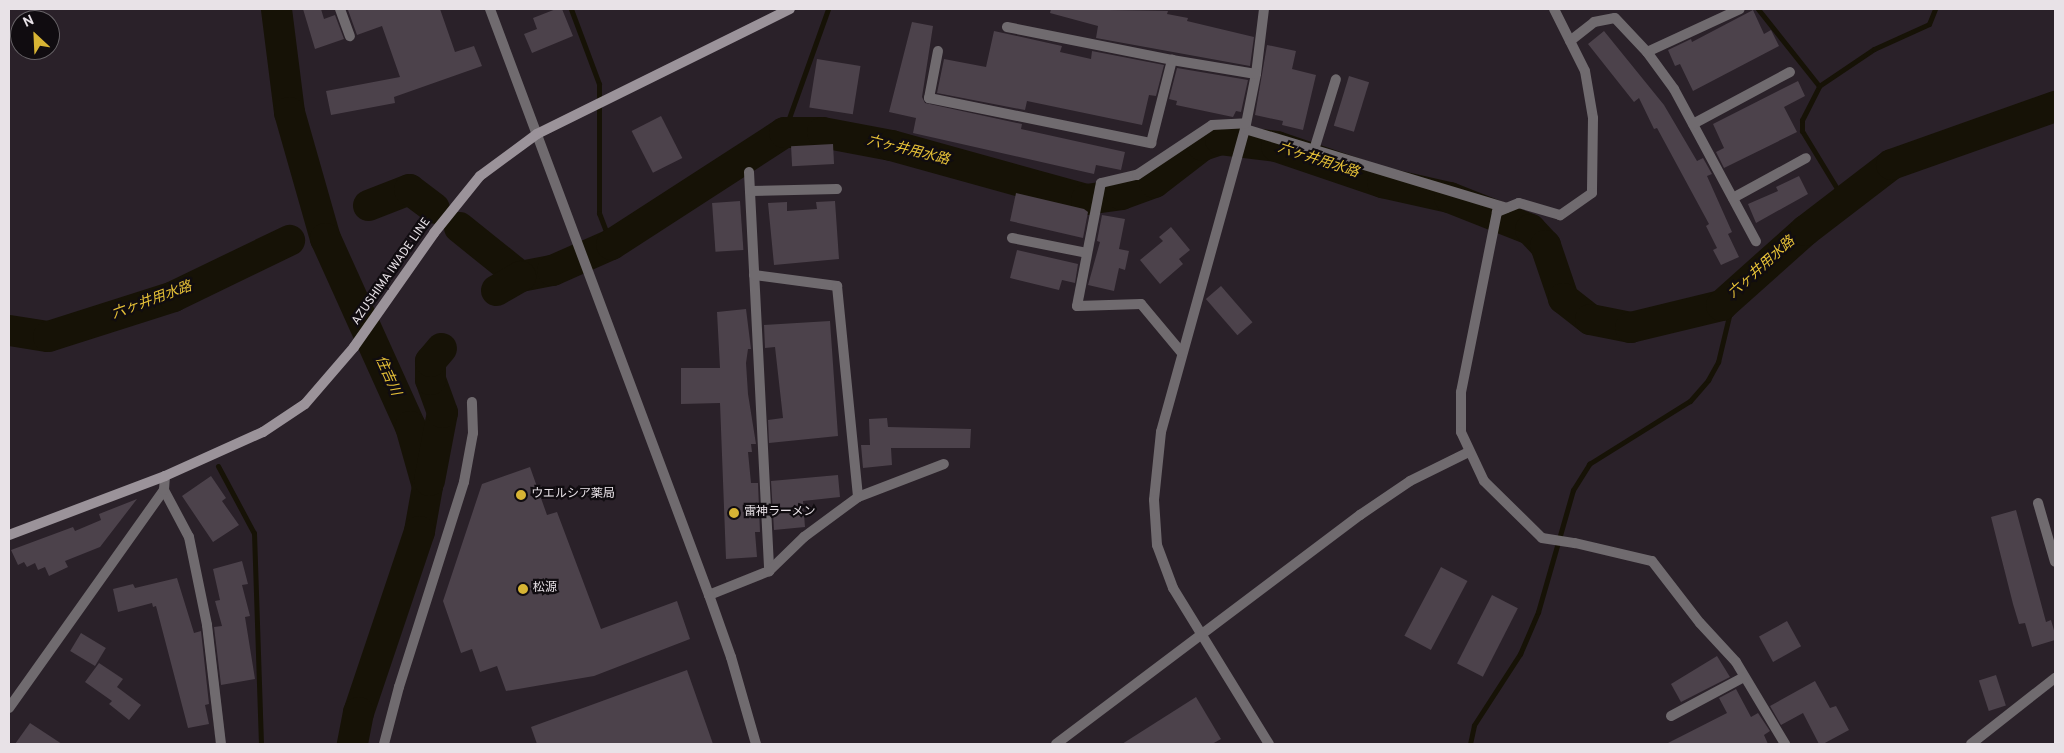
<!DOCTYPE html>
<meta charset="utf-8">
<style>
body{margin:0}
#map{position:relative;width:2064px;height:753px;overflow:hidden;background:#2a2129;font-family:Overpass,"Noto Sans JP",sans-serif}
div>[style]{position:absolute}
.stream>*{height:5px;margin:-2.5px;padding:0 2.5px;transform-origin:2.5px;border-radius:2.5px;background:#161206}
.river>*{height:31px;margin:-15.5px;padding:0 15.5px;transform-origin:15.5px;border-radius:15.5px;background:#161206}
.building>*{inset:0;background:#4c424b;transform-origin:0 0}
.minor>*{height:10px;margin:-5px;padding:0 5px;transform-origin:5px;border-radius:5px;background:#706b6f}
.tertiary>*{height:10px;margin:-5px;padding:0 5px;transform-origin:5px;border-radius:5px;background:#706b6f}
.secondary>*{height:10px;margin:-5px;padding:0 5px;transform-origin:5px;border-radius:5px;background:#9b939a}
.dots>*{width:14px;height:14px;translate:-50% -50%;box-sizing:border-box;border:2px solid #100c10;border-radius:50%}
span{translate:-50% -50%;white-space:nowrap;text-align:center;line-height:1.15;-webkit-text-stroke:4.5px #100c10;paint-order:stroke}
.street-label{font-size:12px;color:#e8e2e7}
.poi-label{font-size:12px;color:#e8e2e7}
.left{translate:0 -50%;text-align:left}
.water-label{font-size:14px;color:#e6c137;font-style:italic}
.frame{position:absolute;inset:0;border:10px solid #e8e2e7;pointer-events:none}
.north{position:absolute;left:10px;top:10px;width:50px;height:50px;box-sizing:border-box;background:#100c10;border:1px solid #666266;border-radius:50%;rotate:335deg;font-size:14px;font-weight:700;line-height:20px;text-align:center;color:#e8e2e7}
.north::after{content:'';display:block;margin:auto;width:18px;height:22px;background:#d7b434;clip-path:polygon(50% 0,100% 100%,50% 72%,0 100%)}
</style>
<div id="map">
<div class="stream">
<i style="left:571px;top:9px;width:80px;rotate:69.5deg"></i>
<i style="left:599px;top:84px;width:129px;rotate:90deg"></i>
<i style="left:599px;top:213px;width:33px;rotate:69deg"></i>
<i style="left:1758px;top:9px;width:98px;rotate:51.6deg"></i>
<i style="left:784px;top:132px;width:131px;rotate:-70.3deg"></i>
<i style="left:1844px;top:200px;width:81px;rotate:-121.3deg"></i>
<i style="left:1802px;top:131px;width:11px;rotate:-90deg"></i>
<i style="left:1802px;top:120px;width:38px;rotate:-63deg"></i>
<i style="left:1819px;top:86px;width:66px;rotate:-33.9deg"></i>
<i style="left:1874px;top:49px;width:60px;rotate:-24.4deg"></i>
<i style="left:1929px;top:24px;width:16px;rotate:-68deg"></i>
<i style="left:218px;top:466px;width:76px;rotate:61.8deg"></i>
<i style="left:254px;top:533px;width:211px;rotate:88.1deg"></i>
<i style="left:1470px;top:744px;width:19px;rotate:-78deg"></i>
<i style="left:1474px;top:725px;width:85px;rotate:-57.1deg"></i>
<i style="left:1520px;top:654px;width:46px;rotate:-66.8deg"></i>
<i style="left:1538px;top:612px;width:127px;rotate:-74deg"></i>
<i style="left:1573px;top:490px;width:31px;rotate:-58deg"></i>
<i style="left:1589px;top:464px;width:119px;rotate:-32deg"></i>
<i style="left:1690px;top:401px;width:28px;rotate:-49deg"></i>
<i style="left:1708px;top:380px;width:21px;rotate:-61deg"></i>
<i style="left:1718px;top:362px;width:51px;rotate:-76.5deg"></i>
<i style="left:1730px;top:312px;width:11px;rotate:-142deg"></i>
</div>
<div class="river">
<i style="left:276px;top:9px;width:104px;rotate:82.8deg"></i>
<i style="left:289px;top:112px;width:131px;rotate:74.1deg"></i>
<i style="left:325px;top:238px;width:206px;rotate:65.7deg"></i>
<i style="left:410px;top:426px;width:62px;rotate:74.2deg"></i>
<i style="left:427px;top:486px;width:46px;rotate:100.1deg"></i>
<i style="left:419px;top:531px;width:191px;rotate:108.6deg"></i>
<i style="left:358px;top:712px;width:33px;rotate:101deg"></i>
<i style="left:368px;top:205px;width:44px;rotate:-21.3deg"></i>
<i style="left:409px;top:189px;width:31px;rotate:37deg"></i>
<i style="left:459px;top:227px;width:78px;rotate:38.8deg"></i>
<i style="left:520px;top:276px;width:33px;rotate:-11deg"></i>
<i style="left:552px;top:270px;width:64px;rotate:-23.8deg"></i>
<i style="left:611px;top:244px;width:206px;rotate:-32.9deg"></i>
<i style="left:784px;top:132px;width:38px"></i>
<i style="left:822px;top:132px;width:70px;rotate:10.7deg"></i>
<i style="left:891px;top:145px;width:202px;rotate:15.5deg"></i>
<i style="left:1086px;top:199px;width:35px;rotate:-8deg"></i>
<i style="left:1121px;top:194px;width:35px;rotate:-20deg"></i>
<i style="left:1154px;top:182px;width:61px;rotate:-37.6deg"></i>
<i style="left:1202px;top:145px;width:19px;rotate:-18deg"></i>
<i style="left:1220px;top:139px;width:56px;rotate:7.1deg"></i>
<i style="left:1276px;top:146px;width:112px;rotate:18.8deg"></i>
<i style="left:1382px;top:182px;width:69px;rotate:12.6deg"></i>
<i style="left:1449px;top:197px;width:87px;rotate:21.6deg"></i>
<i style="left:1530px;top:229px;width:22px;rotate:47deg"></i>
<i style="left:1545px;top:245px;width:56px;rotate:71.2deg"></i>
<i style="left:1563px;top:298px;width:34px;rotate:38deg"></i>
<i style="left:1590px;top:319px;width:41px;rotate:11.3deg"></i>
<i style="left:1630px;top:327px;width:94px;rotate:-13.6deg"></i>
<i style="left:1721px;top:305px;width:113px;rotate:-41.8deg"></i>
<i style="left:1805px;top:230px;width:108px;rotate:-37.5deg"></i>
<i style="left:1891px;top:164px;width:174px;rotate:-19.5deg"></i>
<i style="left:496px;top:290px;width:28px;rotate:-30deg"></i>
<i style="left:9px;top:330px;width:39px;rotate:9deg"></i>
<i style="left:48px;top:336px;width:131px;rotate:-17.7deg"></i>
<i style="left:173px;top:296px;width:129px;rotate:-25.8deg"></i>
<i style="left:429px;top:480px;width:69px;rotate:-79.2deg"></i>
<i style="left:442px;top:412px;width:35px;rotate:-110deg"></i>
<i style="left:430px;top:379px;width:18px;rotate:-90deg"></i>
<i style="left:430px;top:361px;width:17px;rotate:-50deg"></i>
</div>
<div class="building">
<i style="clip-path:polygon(303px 9px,321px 9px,324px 19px,335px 15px,344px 39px,315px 49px)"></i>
<i style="clip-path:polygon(352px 9px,440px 9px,455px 52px,474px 46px,482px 66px,394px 97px,395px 103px,331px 115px,326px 91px,400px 77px,382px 26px,357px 35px,348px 10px)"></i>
<i style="clip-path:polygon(556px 9px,562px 9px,573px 36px,532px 53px,524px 34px,537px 29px,533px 18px)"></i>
<i style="clip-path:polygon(1051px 9px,1168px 11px,1167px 14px,1188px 18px,1187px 21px,1254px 37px,1250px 66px,1096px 38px,1098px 26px,1050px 13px)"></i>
<i style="clip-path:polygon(1753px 10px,1764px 34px,1771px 30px,1779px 46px,1693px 91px,1680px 64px,1675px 66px,1668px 50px,1691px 39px,1692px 42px)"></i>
<i style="clip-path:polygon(912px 22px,933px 26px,922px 97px,925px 103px,1022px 124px,1021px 129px,1125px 152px,1121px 170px,1096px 165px,1094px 174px,913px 133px,916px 118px,889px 112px)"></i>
<i style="clip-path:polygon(994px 31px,1062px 46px,1060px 52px,1091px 59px,1092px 51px,1164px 65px,1156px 96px,1149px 95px,1142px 125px,1027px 101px,1025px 110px,937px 93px,944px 59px,986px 67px)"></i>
<i style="clip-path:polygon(1604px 31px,1664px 105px,1697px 161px,1703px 158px,1712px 174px,1707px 176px,1732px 232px,1728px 234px,1739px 257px,1721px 265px,1713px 250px,1717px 248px,1706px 226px,1709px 224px,1657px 128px,1654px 129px,1639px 98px,1634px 102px,1588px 44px)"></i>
<i style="clip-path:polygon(1267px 45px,1296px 51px,1292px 69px,1316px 75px,1303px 130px,1282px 125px,1283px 121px,1255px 115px)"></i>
<i style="left:817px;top:59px;width:44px;height:49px;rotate:9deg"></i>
<i style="clip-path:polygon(1177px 68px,1248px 80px,1241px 112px,1236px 111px,1233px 117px,1176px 105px,1177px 101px,1169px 99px)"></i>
<i style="left:1349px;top:76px;width:21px;height:52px;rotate:17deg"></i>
<i style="clip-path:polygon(1798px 81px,1805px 96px,1784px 107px,1797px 132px,1724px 168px,1716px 152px,1724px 148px,1713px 124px)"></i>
<i style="left:661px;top:116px;width:47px;height:33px;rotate:63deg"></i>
<i style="left:833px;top:144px;width:20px;height:42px;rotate:87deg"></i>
<i style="clip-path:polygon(1799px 176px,1808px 194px,1756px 223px,1748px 204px,1778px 191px,1776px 187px)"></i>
<i style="clip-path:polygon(1016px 193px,1084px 209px,1088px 212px,1083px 238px,1010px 221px)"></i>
<i style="left:740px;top:201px;width:49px;height:28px;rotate:86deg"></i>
<i style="clip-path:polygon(835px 201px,839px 259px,774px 265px,768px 203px,787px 202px,787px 211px,817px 209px,816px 202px)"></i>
<i style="clip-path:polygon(1102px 215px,1125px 219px,1119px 249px,1129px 251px,1125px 270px,1119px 268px,1114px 291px,1088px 285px,1100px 242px,1097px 241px)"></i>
<i style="clip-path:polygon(1171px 227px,1190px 250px,1179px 259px,1183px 264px,1160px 284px,1140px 260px,1163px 241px,1159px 237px)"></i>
<i style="clip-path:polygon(1017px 250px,1078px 264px,1075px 283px,1062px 280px,1059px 290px,1010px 278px)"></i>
<i style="left:1221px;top:286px;width:48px;height:20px;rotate:49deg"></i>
<i style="clip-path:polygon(746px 309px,751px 349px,748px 349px,746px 363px,748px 394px,756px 444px,751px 444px,752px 452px,748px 452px,751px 483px,758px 483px,760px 532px,755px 532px,757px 557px,726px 559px,720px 403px,681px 404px,681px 368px,720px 368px,717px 312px)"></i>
<i style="clip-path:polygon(830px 321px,838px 436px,769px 443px,768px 420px,783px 418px,775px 347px,765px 348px,764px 325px)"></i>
<i style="clip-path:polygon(887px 418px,888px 427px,971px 429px,970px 448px,891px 448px,892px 465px,863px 468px,861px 445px,870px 445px,869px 419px)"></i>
<i style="clip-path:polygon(530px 467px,547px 515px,557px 512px,601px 629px,677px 601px,690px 639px,594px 676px,506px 691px,497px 666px,480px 672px,472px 649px,461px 653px,443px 601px,482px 484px)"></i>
<i style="clip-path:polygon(838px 475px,840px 497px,803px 501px,805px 527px,774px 530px,771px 481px)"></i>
<i style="clip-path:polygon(211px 476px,226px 498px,222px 501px,239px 525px,213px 542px,182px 496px)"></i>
<i style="clip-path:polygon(137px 499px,100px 547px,65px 561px,68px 567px,49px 576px,45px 567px,38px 570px,35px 563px,27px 567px,24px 562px,18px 565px,11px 550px,73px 527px,75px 531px,101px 520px,99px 514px)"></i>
<i style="clip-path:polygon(2016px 510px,2046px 622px,2051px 620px,2055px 634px,2055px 640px,2032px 647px,2025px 623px,2019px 624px,2013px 604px,1991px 517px)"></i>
<i style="clip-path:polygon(242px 561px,248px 584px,242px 585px,250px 616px,245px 617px,255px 679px,221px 685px,214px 627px,222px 626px,215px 601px,220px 600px,213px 569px)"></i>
<i style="left:1441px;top:567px;width:30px;height:78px;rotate:28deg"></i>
<i style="clip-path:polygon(177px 578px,194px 633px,201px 631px,209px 704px,205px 705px,209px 724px,188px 728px,156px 606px,153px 607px,152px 603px,118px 612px,113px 589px,133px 584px,135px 588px)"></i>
<i style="left:1492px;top:595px;width:29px;height:77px;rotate:27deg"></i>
<i style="left:1787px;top:621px;width:29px;height:32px;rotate:61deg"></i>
<i style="left:81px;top:633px;width:29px;height:21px;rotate:31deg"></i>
<i style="clip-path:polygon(1717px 656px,1730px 677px,1681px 702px,1671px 684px)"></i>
<i style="clip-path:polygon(99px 663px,123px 679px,117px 687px,141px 705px,129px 720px,109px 704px,112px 701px,85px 682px)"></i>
<i style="clip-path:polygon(687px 670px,713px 744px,537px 744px,531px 727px)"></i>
<i style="left:1996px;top:675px;width:32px;height:18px;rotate:72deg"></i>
<i style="clip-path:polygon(1815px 681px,1830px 708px,1836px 706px,1849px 730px,1823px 744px,1819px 744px,1803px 713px,1781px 725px,1770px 706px)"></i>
<i style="clip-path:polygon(1736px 689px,1751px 717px,1758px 713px,1770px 731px,1764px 735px,1768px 744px,1666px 744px,1727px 713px,1719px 698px)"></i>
<i style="clip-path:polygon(1196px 697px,1221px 739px,1212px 744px,1122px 744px)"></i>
<i style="clip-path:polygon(30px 723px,62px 744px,15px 744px)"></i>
</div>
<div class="minor">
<i style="left:340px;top:9px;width:29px;rotate:70deg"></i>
<i style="left:1264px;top:9px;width:65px;rotate:97deg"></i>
<i style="left:1256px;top:74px;width:56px;rotate:101.3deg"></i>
<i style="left:1245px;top:129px;width:314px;rotate:105.5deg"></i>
<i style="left:1161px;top:432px;width:68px;rotate:95.9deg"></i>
<i style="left:1154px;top:500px;width:45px;rotate:86.2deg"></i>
<i style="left:1157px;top:545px;width:46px;rotate:69.6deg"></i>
<i style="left:1173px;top:588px;width:183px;rotate:58.4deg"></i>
<i style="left:1554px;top:9px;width:69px;rotate:63.4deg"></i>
<i style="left:1585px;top:71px;width:48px;rotate:80.3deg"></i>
<i style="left:1593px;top:118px;width:75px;rotate:90.8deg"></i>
<i style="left:1592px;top:193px;width:39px;rotate:145deg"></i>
<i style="left:1560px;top:215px;width:43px;rotate:-163.7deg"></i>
<i style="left:1519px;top:203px;width:24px;rotate:158deg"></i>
<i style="left:1497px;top:212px;width:184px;rotate:101.3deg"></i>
<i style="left:1461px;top:392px;width:40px;rotate:90deg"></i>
<i style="left:1461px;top:432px;width:54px;rotate:64.9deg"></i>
<i style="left:1484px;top:481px;width:81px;rotate:44.5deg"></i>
<i style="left:1542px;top:538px;width:33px;rotate:9deg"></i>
<i style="left:1575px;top:543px;width:79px;rotate:13.2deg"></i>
<i style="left:1652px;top:561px;width:78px;rotate:52.3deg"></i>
<i style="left:1700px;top:623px;width:53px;rotate:47.3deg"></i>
<i style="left:1736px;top:662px;width:96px;rotate:59.1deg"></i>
<i style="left:1007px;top:27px;width:168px;rotate:11.3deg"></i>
<i style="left:1570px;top:41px;width:31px;rotate:-38deg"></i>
<i style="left:1594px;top:22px;width:21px;rotate:-11deg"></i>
<i style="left:1615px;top:18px;width:47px;rotate:46.7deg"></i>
<i style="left:1647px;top:52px;width:46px;rotate:53.9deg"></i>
<i style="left:1674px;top:89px;width:173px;rotate:61.7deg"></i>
<i style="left:938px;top:51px;width:48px;rotate:100.8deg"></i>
<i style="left:929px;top:98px;width:227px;rotate:11.5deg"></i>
<i style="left:1151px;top:143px;width:86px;rotate:-75.8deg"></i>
<i style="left:1172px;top:60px;width:85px;rotate:9.5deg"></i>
<i style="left:1647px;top:52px;width:102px;rotate:-24.8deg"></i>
<i style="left:1693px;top:124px;width:110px;rotate:-28.2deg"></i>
<i style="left:1245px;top:129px;width:273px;rotate:16.8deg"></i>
<i style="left:1314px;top:150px;width:74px;rotate:-72.8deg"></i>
<i style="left:749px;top:172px;width:400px;rotate:87.1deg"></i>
<i style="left:750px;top:191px;width:87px;rotate:-1.3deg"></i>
<i style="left:1733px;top:198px;width:83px;rotate:-28.7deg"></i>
<i style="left:1012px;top:238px;width:76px;rotate:11.3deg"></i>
<i style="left:754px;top:275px;width:84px;rotate:7.5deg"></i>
<i style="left:837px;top:286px;width:212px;rotate:84.3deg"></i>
<i style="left:1182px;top:353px;width:64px;rotate:-129.9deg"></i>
<i style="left:1141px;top:304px;width:64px;rotate:178.2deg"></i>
<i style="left:1077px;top:306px;width:125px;rotate:-79deg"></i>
<i style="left:1101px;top:183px;width:37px;rotate:-13deg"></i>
<i style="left:1137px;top:175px;width:90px;rotate:-33.7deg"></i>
<i style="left:1212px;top:125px;width:34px;rotate:-3deg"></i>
<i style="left:164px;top:490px;width:53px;rotate:62deg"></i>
<i style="left:189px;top:537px;width:90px;rotate:78.4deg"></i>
<i style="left:207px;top:625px;width:120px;rotate:83.3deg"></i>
<i style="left:2038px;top:503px;width:61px;rotate:73.9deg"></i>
<i style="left:709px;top:595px;width:65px;rotate:-21.8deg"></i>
<i style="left:769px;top:571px;width:49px;rotate:-44.2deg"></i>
<i style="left:804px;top:537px;width:67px;rotate:-36.5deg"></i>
<i style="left:858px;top:497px;width:92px;rotate:-21deg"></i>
<i style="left:9px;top:708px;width:267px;rotate:-54.6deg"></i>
<i style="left:164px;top:490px;width:14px;rotate:-86deg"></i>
<i style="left:1671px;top:716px;width:83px;rotate:-28.1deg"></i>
<i style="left:384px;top:744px;width:59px;rotate:-75.3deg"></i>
<i style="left:399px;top:687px;width:215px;rotate:-72.4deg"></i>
<i style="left:464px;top:482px;width:50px;rotate:-79.6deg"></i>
<i style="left:473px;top:433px;width:31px;rotate:-92deg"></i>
<i style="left:1056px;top:744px;width:381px;rotate:-37deg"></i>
<i style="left:1360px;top:515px;width:60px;rotate:-34.2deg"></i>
<i style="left:1410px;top:481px;width:66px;rotate:-26.2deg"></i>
<i style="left:1971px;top:744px;width:107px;rotate:-38.2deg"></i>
</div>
<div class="tertiary">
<i style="left:490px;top:9px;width:626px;rotate:69.51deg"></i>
<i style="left:709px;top:595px;width:66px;rotate:70.5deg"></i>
<i style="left:731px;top:657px;width:91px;rotate:74deg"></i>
</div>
<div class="secondary">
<i style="left:9px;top:535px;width:167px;rotate:-20.7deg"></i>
<i style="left:165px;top:476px;width:107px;rotate:-24.2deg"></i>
<i style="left:263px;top:432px;width:50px;rotate:-33.7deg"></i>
<i style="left:305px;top:404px;width:75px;rotate:-49.3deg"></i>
<i style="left:354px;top:347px;width:139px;rotate:-54.9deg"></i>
<i style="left:434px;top:233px;width:73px;rotate:-51.1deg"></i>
<i style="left:480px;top:176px;width:71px;rotate:-36.4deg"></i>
<i style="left:537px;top:134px;width:282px;rotate:-26.3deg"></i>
</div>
<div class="dots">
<i style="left:521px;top:495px;background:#d7b434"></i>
<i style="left:734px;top:513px;background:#d7b434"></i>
<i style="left:523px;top:589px;background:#d7b434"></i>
</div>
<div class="street-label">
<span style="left:392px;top:272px;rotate:-55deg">AZUSHIMA IWADE LINE</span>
</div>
<div class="poi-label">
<span class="left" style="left:531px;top:495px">ウエルシア薬局</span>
<span class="left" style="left:744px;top:513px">雷神ラーメン</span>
<span class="left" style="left:533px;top:589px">松源</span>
</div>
<div class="water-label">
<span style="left:908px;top:151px;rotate:14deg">六ヶ井用水路</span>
<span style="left:1318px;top:161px;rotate:18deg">六ヶ井用水路</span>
<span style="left:1762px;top:268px;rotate:-42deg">六ヶ井用水路</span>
<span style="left:152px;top:301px;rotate:-20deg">六ヶ井用水路</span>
<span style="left:387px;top:376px;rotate:66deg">住吉川</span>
</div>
<div class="frame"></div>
<div class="north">N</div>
</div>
